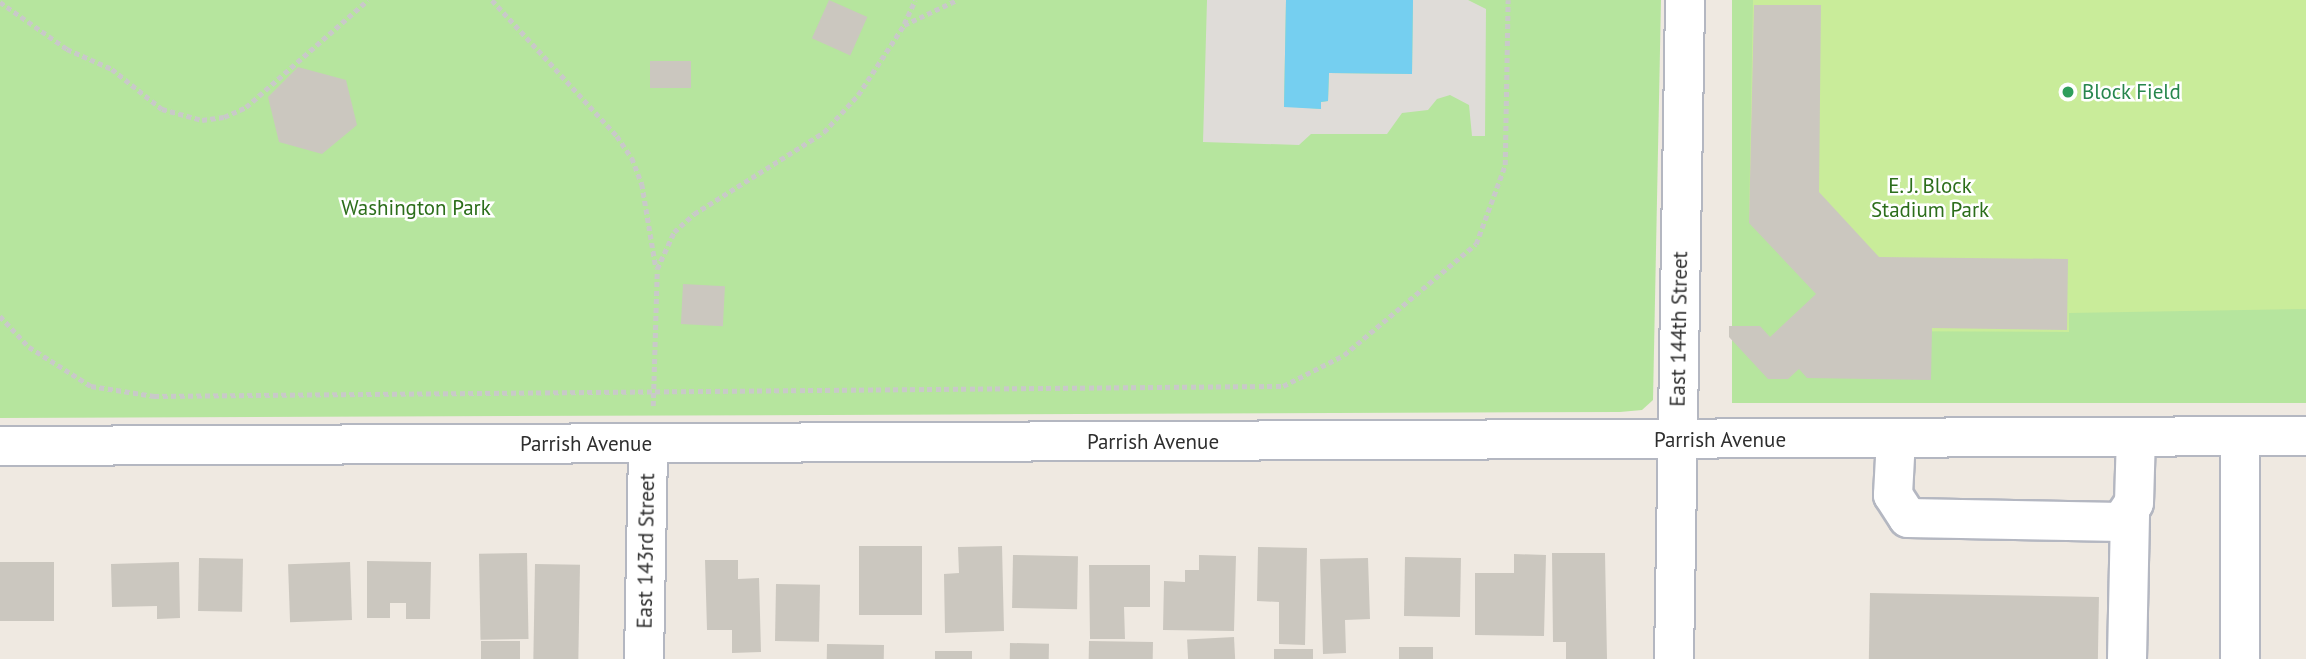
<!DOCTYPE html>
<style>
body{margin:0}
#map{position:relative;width:2306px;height:659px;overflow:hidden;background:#efe9e1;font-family:"PT Sans",sans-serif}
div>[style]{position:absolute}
.green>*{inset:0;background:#b6e59e;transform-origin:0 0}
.pitch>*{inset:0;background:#c9ec9a}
.plaza>*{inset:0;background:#dfdcd8}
.water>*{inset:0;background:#75cff0}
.building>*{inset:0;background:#cbc7bf;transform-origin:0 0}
.path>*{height:4.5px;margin-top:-2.25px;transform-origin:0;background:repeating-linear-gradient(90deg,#c9c9c9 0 5px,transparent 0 8.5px)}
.roads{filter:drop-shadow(2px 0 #b4b7c1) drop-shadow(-2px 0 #b4b7c1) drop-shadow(0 2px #b4b7c1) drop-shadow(0 -2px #b4b7c1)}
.minor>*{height:38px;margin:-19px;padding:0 19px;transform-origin:19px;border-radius:19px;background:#fff}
.dots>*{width:19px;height:19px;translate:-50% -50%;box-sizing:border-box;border:4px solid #fff;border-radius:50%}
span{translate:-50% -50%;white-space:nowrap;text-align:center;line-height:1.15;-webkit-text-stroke:5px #fff;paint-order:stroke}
.leisure-label{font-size:21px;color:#27864d}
.left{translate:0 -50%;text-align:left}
.park-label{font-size:21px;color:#2c6e1b}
.street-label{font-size:21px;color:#2e2e2e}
</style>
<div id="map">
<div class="green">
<i style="clip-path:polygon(0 0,1661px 0,1653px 400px,1642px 410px,1620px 412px,0 418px)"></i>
<i style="left:1732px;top:0;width:574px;height:403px"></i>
</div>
<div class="pitch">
<i style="clip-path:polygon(1753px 0,2306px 0,2306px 309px,2069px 313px,2069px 332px,1851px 331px,1749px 221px)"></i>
</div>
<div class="plaza">
<i style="clip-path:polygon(1207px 0,1286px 0,1284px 106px,1321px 109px,1321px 102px,1328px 101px,1329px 73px,1412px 74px,1413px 0,1468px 0,1486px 9px,1485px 136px,1472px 136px,1469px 105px,1450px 95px,1437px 99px,1428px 110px,1402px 113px,1387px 134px,1311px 134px,1299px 145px,1203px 142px)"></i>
</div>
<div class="water">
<i style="clip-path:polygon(1286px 0,1413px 0,1412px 74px,1329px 73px,1328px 101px,1321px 102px,1321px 109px,1284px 107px)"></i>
</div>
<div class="building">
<i style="left:829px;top:0;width:42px;height:42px;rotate:24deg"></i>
<i style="clip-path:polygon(1754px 5px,1821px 5px,1819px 192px,1879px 257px,2068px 259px,2067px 330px,1932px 328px,1931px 380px,1807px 378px,1799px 369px,1788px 379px,1768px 379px,1729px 337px,1729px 326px,1760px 326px,1770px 337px,1816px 294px,1749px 223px)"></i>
<i style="left:650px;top:61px;width:41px;height:27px"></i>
<i style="clip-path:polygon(298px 67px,346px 80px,357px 125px,322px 154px,279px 142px,268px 97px)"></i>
<i style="left:683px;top:284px;width:42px;height:40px;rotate:3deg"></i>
<i style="left:859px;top:546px;width:63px;height:69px"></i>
<i style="clip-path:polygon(1002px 546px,1004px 631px,945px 633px,944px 574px,959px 573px,958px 547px)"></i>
<i style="clip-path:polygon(1258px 547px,1307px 548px,1305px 645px,1279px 644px,1279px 602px,1257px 601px)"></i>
<i style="left:527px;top:553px;width:86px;height:48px;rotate:89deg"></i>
<i style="clip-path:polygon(1552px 553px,1605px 553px,1607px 659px,1566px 659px,1566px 642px,1553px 642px)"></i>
<i style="clip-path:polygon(1514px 554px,1546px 555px,1544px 636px,1475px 635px,1475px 573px,1514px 573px)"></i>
<i style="left:1013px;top:555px;width:65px;height:53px;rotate:1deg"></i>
<i style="clip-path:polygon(1199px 555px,1236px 556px,1234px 631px,1163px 630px,1164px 581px,1185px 582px,1185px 570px,1199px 570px)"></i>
<i style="left:1405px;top:557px;width:56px;height:59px;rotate:1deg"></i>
<i style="left:199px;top:558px;width:44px;height:53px;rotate:1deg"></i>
<i style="clip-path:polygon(1368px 558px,1370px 619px,1345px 620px,1346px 653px,1323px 654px,1320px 559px)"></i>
<i style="clip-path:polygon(705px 560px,738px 560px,738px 579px,759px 578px,761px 652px,732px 653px,732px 630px,707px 630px)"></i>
<i style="clip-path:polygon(367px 561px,431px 562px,430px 619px,406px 619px,406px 603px,390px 603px,390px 618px,367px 618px)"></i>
<i style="left:54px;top:562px;width:59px;height:54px;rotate:90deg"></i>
<i style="clip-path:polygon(179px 562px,180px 618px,157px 619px,157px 606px,112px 607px,111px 564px)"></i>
<i style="left:350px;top:562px;width:58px;height:62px;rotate:88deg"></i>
<i style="left:535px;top:564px;width:45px;height:95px;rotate:1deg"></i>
<i style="clip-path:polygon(1089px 565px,1150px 565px,1150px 607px,1124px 607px,1125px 639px,1090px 639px)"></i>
<i style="left:776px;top:584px;width:44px;height:57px;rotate:1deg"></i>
<i style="left:1870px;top:593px;width:229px;height:66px;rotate:1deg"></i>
<i style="left:1234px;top:637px;width:22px;height:47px;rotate:87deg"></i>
<i style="left:520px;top:641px;width:18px;height:39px;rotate:90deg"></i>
<i style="left:1089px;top:641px;width:64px;height:18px;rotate:1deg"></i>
<i style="left:1010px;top:643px;width:39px;height:16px;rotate:1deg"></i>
<i style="left:827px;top:644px;width:57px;height:15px;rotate:1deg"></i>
<i style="left:1433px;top:647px;width:12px;height:34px;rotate:90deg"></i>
<i style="left:1313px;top:649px;width:10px;height:39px;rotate:90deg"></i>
<i style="left:972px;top:651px;width:8px;height:37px;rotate:90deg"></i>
</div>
<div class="path">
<i style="left:492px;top:0;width:185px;rotate:47.4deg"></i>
<i style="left:617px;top:136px;width:27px;rotate:56deg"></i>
<i style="left:632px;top:158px;width:28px;rotate:69deg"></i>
<i style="left:642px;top:184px;width:85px;rotate:80.5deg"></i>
<i style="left:0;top:2px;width:82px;rotate:35deg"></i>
<i style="left:67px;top:49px;width:49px;rotate:24deg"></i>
<i style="left:112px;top:69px;width:64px;rotate:38.7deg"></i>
<i style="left:162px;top:109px;width:41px;rotate:15.4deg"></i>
<i style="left:202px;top:120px;width:22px;rotate:-8deg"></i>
<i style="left:224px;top:117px;width:24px;rotate:-24deg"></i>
<i style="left:246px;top:107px;width:162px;rotate:-41.3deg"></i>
<i style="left:904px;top:24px;width:26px;rotate:-65deg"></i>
<i style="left:0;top:316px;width:42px;rotate:46.9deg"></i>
<i style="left:29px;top:347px;width:73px;rotate:32.2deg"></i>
<i style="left:91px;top:386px;width:64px;rotate:9deg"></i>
<i style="left:154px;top:396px;width:1129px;rotate:-0.51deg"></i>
<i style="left:1283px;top:386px;width:68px;rotate:-26.9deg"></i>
<i style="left:1344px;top:355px;width:172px;rotate:-40.1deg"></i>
<i style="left:1476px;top:244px;width:84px;rotate:-69.8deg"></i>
<i style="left:1505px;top:165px;width:165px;rotate:-89deg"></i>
<i style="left:653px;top:406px;width:137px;rotate:-88.3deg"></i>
<i style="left:657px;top:269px;width:41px;rotate:-65.3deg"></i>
<i style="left:674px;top:232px;width:27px;rotate:-42deg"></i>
<i style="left:694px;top:214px;width:154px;rotate:-32.2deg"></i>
<i style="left:824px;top:132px;width:50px;rotate:-47.4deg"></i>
<i style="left:858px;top:95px;width:84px;rotate:-56.7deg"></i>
<i style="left:904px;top:25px;width:59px;rotate:-25.3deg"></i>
</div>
<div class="roads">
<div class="minor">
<i style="left:2240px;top:436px;width:223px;rotate:90deg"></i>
<i style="left:1896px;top:439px;width:56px;rotate:93.1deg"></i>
<i style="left:1893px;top:495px;width:27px;rotate:57deg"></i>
<i style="left:1908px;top:518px;width:213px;rotate:1.1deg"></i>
<i style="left:2121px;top:522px;width:23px;rotate:-56deg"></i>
<i style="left:2134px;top:503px;width:66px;rotate:-88.3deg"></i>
<i style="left:0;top:446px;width:2306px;rotate:-0.25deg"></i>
<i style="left:644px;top:659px;width:215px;rotate:-88.9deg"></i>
<i style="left:1674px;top:659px;width:659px;rotate:-89.04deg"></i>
<i style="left:2127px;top:659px;width:145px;rotate:-88.8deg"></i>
</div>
</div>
<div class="dots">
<i style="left:2068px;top:92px;background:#2e9e5b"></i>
</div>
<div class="leisure-label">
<span class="left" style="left:2082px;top:92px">Block Field</span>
</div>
<div class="park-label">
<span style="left:1930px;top:198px">E. J. Block<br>Stadium Park</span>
<span style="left:416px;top:208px">Washington Park</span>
</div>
<div class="street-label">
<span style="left:1679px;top:329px;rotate:-89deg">East 144th Street</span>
<span style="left:1720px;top:440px">Parrish Avenue</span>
<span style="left:1153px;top:442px">Parrish Avenue</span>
<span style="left:586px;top:444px">Parrish Avenue</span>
<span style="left:646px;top:551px;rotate:-89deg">East 143rd Street</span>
</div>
</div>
